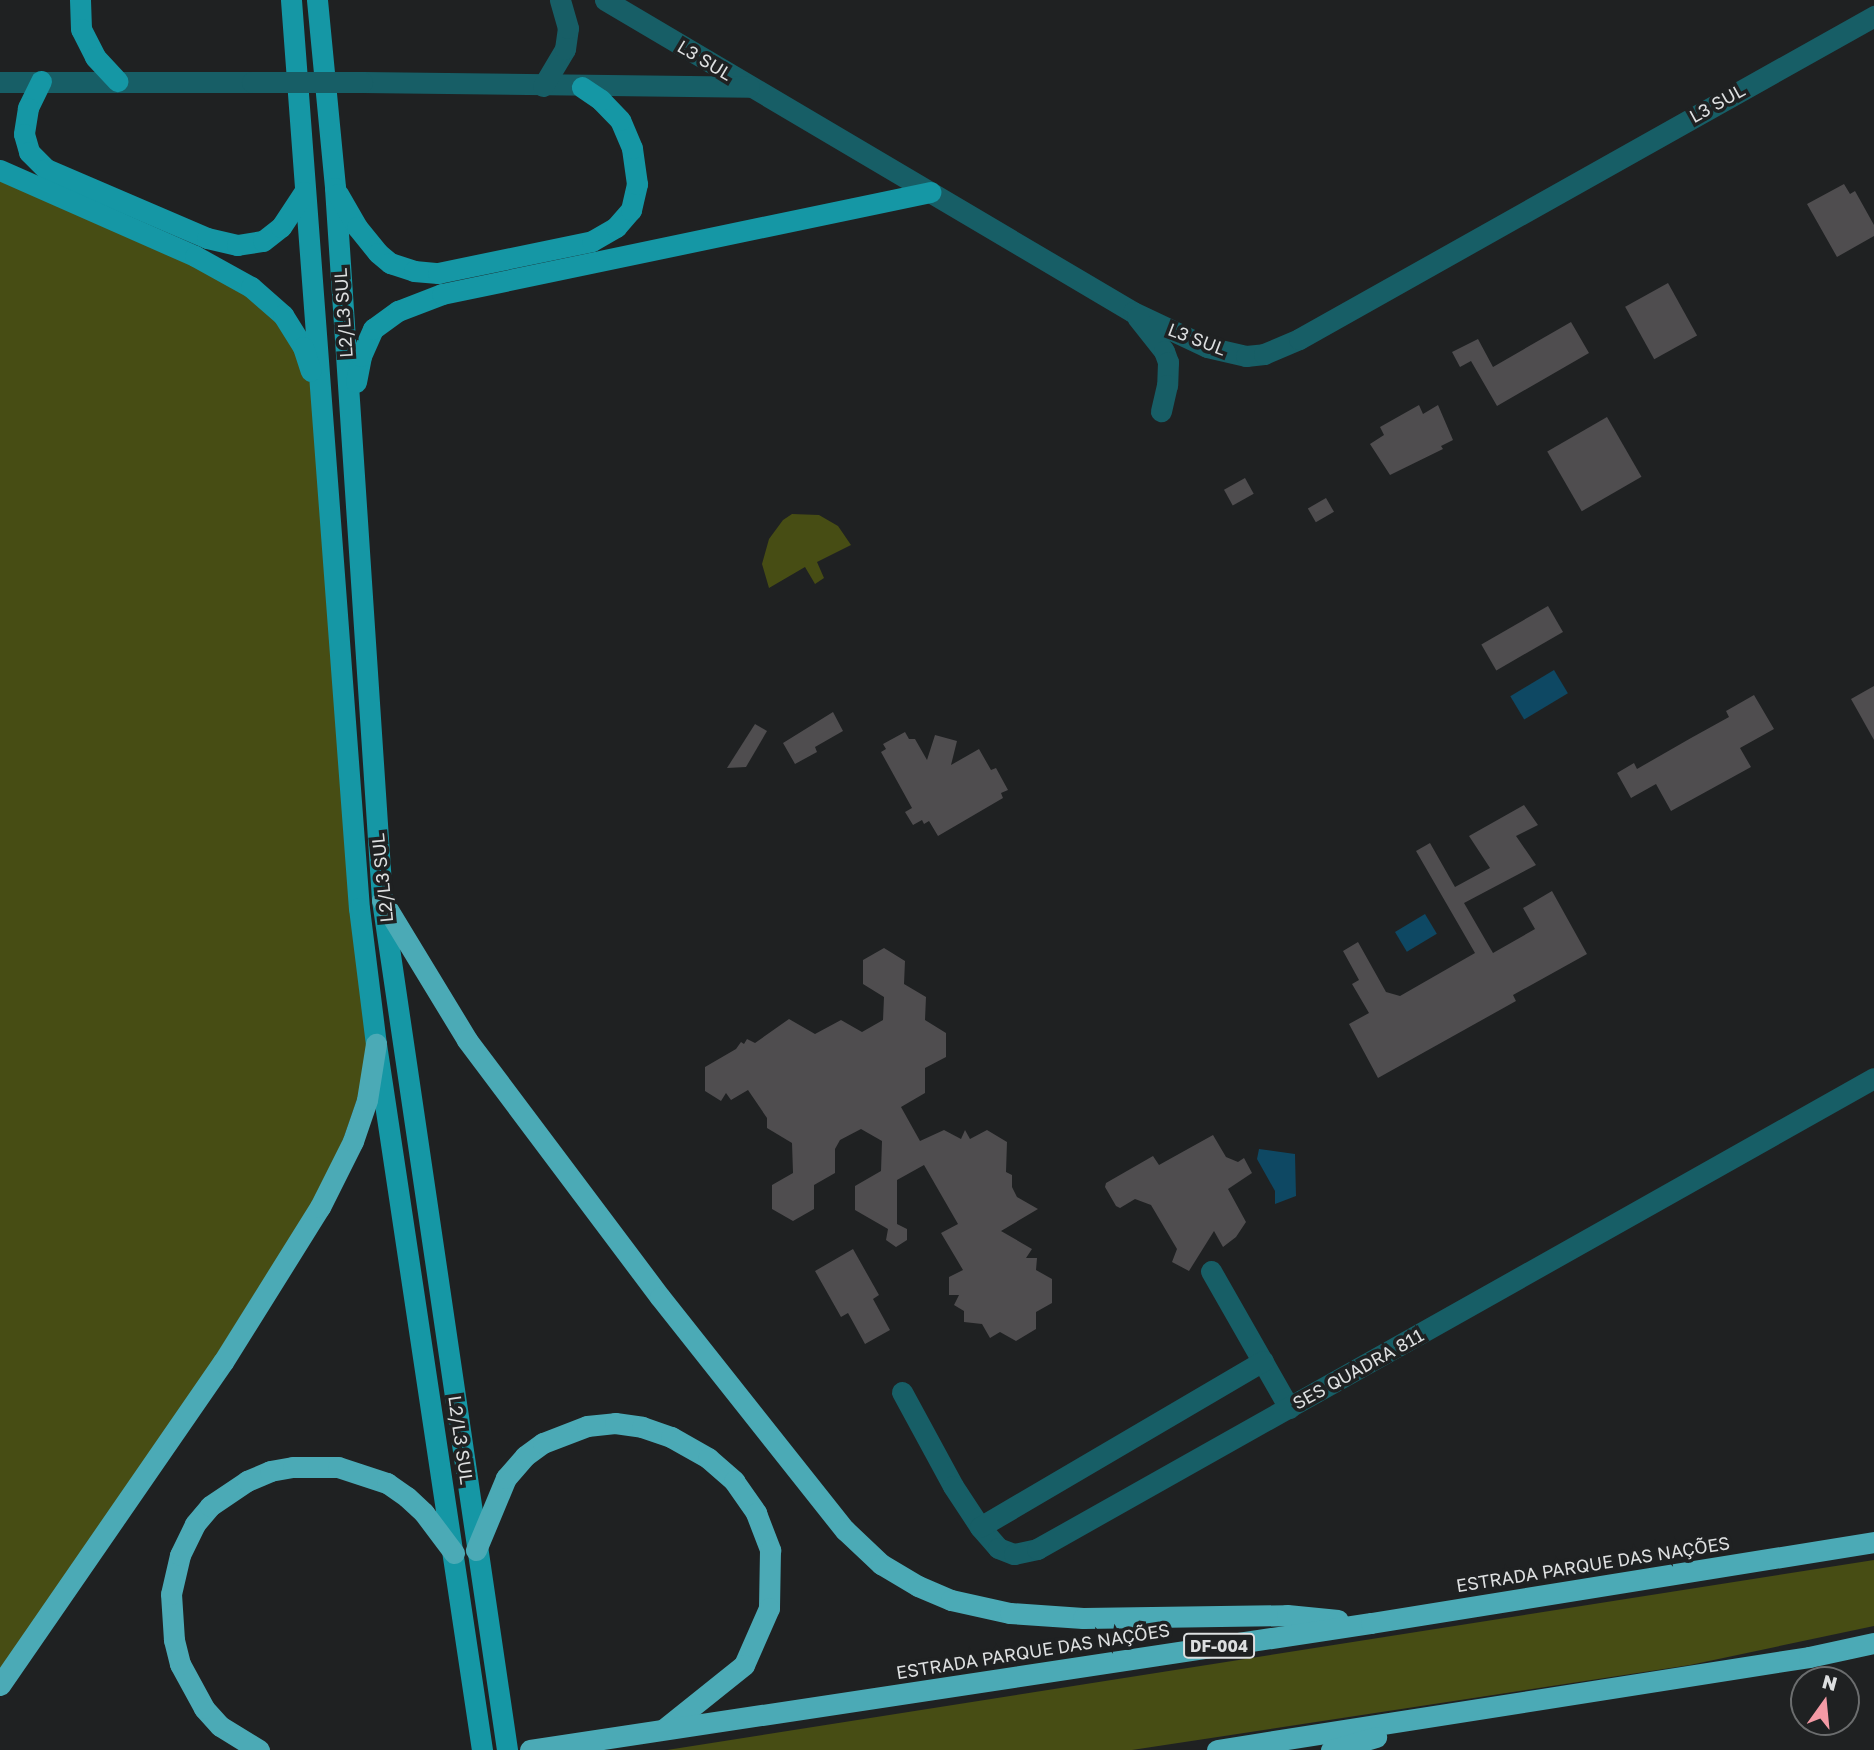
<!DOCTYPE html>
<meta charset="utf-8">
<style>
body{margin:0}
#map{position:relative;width:1874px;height:1750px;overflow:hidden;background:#1f2122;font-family:"Golos Text",sans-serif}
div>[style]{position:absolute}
.green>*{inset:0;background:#474d14}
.water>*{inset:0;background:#0e4863;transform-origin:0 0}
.building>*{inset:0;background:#4f4d4f;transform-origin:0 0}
.minor>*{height:21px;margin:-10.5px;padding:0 10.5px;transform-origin:10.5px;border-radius:10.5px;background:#175e66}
.major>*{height:21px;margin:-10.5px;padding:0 10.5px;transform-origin:10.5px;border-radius:10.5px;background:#1597a5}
.highway>*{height:21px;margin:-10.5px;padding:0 10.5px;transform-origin:10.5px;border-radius:10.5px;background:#4baab6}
.minor-bridge>*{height:21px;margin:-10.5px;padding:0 10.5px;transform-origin:10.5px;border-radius:10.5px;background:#175e66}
span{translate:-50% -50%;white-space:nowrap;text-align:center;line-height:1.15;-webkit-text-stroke:7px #1f2122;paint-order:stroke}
.shield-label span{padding:2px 5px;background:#1f2122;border:2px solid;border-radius:5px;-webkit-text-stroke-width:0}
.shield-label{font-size:16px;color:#dddfe0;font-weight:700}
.street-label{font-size:18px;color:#dddfe0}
.north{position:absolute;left:1790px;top:1666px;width:70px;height:70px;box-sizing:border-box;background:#1f2122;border:2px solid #6b6d6e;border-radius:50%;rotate:15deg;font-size:19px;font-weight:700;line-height:28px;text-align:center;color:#dddfe0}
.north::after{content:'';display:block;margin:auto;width:24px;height:32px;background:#f49aa5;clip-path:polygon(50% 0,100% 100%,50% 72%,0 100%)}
</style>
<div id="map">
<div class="green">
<i style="clip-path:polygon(0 180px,204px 265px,280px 315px,321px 400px,376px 1044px,320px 1207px,0 1679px)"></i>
<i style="clip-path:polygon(792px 514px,819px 515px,838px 526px,851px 545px,817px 562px,824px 578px,815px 584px,805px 567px,769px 588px,762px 564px,769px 539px,783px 520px)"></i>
<i style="clip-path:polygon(1874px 1560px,1874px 1626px,1690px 1665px,1132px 1750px,667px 1750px)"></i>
</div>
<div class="water">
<i style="left:1554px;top:670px;width:27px;height:51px;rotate:59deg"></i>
<i style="left:1425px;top:914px;width:23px;height:35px;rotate:59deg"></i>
<i style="clip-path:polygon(1259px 1149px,1295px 1154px,1296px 1196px,1275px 1204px,1275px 1191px,1257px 1159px)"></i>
</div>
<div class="building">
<i style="clip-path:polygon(1844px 184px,1850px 194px,1855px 191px,1874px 225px,1874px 236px,1837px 257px,1807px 204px)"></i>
<i style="left:1668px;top:283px;width:60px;height:49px;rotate:61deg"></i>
<i style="clip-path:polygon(1571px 322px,1589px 353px,1497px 406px,1471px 361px,1460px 367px,1452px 352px,1478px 339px,1493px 367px)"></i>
<i style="clip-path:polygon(1419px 405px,1423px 414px,1438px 405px,1453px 440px,1441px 446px,1443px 449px,1390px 475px,1370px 444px,1384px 435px,1380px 427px)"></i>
<i style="left:1607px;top:417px;width:69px;height:69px;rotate:60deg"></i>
<i style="left:1245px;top:478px;width:18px;height:24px;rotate:61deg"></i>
<i style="left:1326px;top:498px;width:16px;height:21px;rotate:60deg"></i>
<i style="left:1548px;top:606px;width:30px;height:77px;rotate:60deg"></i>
<i style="clip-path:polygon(1874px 686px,1874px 740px,1851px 699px)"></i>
<i style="clip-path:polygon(1754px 695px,1774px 729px,1740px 748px,1751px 767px,1671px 811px,1656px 784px,1631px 798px,1617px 773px,1634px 763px,1637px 769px,1691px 738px,1729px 717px,1726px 711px)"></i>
<i style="clip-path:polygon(833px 712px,843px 731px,815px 747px,817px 752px,795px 764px,783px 743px)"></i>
<i style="clip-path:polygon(755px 724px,767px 731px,746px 767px,727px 768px)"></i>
<i style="clip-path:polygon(905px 732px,909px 739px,915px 739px,927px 760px,935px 735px,957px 741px,951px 765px,979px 749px,991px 770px,996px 768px,1008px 790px,1001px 793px,1003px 798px,938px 836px,929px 821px,924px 824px,922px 820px,913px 825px,905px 812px,912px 808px,881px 752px,886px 749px,883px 744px)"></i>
<i style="clip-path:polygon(1524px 805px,1538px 825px,1516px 836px,1536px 865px,1464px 903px,1493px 953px,1535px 929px,1523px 908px,1552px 891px,1587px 954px,1513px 995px,1516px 1001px,1378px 1078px,1349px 1024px,1369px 1013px,1352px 984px,1359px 980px,1343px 951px,1358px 942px,1386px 992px,1400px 996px,1475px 953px,1416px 851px,1430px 843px,1455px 887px,1490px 868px,1469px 836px)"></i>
<i style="clip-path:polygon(884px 948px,905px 961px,904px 984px,926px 997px,925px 1020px,946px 1033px,946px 1057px,925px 1068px,925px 1093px,901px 1107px,920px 1141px,944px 1130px,961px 1139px,965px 1130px,970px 1139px,987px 1130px,1007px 1142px,1006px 1172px,1012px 1175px,1012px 1187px,1017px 1197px,1038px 1209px,1001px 1231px,1032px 1249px,1026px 1258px,1037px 1258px,1036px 1270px,1052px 1279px,1052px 1303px,1036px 1312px,1036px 1329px,1016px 1341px,1000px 1332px,990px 1338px,982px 1324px,964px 1322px,964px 1311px,954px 1305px,959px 1295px,949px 1295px,949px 1277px,963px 1270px,941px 1233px,958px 1224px,924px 1165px,897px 1180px,897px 1224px,907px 1229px,907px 1240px,896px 1247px,886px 1240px,888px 1229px,855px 1210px,855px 1186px,881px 1171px,882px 1141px,861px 1129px,840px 1140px,835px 1149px,835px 1173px,814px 1185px,814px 1209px,793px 1221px,772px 1209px,772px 1185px,793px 1173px,792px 1143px,767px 1128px,767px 1118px,748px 1090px,731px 1100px,726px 1093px,721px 1101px,705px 1091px,705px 1067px,736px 1049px,741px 1042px,744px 1044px,747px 1039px,755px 1043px,789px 1019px,815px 1034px,841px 1020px,862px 1032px,883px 1020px,884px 997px,863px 984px,863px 960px)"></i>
<i style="clip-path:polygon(1213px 1135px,1226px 1157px,1238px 1162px,1244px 1158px,1252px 1173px,1228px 1189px,1246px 1222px,1236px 1237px,1223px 1247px,1214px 1231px,1189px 1271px,1172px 1262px,1177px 1249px,1151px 1205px,1135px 1199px,1120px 1208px,1116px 1206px,1105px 1187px,1106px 1183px,1153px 1156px,1159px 1165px)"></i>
<i style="clip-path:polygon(853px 1249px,879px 1295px,873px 1299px,890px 1330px,865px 1344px,848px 1313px,841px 1317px,815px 1271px)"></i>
</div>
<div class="minor">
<i style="left:605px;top:0;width:613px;rotate:30.58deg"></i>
<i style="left:1133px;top:312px;width:82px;rotate:25.3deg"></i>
<i style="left:1207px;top:347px;width:40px;rotate:13deg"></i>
<i style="left:1246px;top:356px;width:18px;rotate:-6deg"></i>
<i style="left:1264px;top:354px;width:38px;rotate:-23deg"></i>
<i style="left:1299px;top:339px;width:660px;rotate:-29.32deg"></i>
<i style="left:0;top:82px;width:252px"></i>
<i style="left:362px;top:82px;width:387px;rotate:0.7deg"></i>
<i style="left:543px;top:86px;width:43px;rotate:-59.3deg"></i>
<i style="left:565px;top:49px;width:21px;rotate:-82deg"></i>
<i style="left:568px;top:28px;width:29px;rotate:-106deg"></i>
<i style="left:1137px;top:317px;width:43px;rotate:51.5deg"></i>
<i style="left:1164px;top:351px;width:12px;rotate:70deg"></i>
<i style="left:1168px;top:362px;width:23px;rotate:92deg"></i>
<i style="left:1167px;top:385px;width:27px;rotate:103deg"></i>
<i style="left:1211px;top:1271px;width:158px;rotate:60.3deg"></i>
<i style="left:902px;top:1392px;width:107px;rotate:61.5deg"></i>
<i style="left:953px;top:1486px;width:49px;rotate:56.6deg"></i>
<i style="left:980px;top:1527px;width:28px;rotate:49deg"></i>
<i style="left:998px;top:1548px;width:17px;rotate:21deg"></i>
<i style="left:1014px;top:1554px;width:24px;rotate:-12deg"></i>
<i style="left:1037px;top:1549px;width:960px;rotate:-29.37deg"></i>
<i style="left:980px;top:1527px;width:328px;rotate:-30.4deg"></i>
</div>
<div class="major">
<i style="left:80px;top:0;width:29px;rotate:88deg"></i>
<i style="left:81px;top:29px;width:31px;rotate:63deg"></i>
<i style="left:95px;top:57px;width:33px;rotate:47deg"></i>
<i style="left:291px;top:0;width:911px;rotate:85.72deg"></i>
<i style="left:359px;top:908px;width:137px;rotate:82.9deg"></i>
<i style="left:376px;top:1044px;width:714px;rotate:81.46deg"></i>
<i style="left:317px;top:0;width:189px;rotate:84.5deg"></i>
<i style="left:335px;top:188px;width:714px;rotate:86.22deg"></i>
<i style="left:382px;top:900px;width:859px;rotate:81.63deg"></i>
<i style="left:41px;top:81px;width:30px;rotate:116deg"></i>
<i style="left:28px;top:108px;width:26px;rotate:99deg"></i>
<i style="left:24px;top:134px;width:19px;rotate:74deg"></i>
<i style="left:29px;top:152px;width:24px;rotate:45deg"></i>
<i style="left:46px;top:169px;width:175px;rotate:23.2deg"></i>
<i style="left:207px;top:238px;width:31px;rotate:13deg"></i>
<i style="left:237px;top:245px;width:26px;rotate:-9deg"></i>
<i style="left:263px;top:241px;width:23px;rotate:-38deg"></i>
<i style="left:281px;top:227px;width:42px;rotate:-56.7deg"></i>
<i style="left:0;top:170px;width:213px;rotate:23.8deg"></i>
<i style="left:195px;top:256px;width:64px;rotate:29deg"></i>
<i style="left:251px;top:287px;width:43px;rotate:41.2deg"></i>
<i style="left:283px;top:315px;width:38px;rotate:58deg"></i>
<i style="left:303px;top:347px;width:25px;rotate:72deg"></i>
<i style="left:338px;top:194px;width:38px;rotate:60deg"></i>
<i style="left:357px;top:227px;width:33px;rotate:51deg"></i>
<i style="left:378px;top:253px;width:16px;rotate:40deg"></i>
<i style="left:390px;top:263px;width:25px;rotate:18deg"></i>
<i style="left:414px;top:271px;width:24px;rotate:5deg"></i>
<i style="left:438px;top:273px;width:157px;rotate:-11.7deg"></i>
<i style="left:592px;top:241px;width:28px;rotate:-30deg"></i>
<i style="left:616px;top:227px;width:23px;rotate:-49deg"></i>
<i style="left:631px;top:210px;width:27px;rotate:-77deg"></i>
<i style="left:637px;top:184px;width:36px;rotate:-98deg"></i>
<i style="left:632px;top:148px;width:30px;rotate:-113deg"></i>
<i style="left:620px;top:120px;width:28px;rotate:-134deg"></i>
<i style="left:601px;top:100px;width:23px;rotate:-146deg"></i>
<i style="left:356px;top:382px;width:26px;rotate:-79deg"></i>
<i style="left:361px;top:356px;width:30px;rotate:-66deg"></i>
<i style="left:373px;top:329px;width:31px;rotate:-36deg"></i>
<i style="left:398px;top:311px;width:47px;rotate:-21.1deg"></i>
<i style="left:442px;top:294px;width:499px;rotate:-11.8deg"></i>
</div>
<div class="highway">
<i style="left:382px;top:900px;width:164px;rotate:58.7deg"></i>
<i style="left:467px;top:1040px;width:321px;rotate:53.1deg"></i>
<i style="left:660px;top:1297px;width:298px;rotate:51.6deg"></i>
<i style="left:845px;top:1530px;width:50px;rotate:43.4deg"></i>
<i style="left:881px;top:1564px;width:43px;rotate:30.7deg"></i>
<i style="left:918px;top:1586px;width:36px;rotate:23deg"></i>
<i style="left:951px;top:1600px;width:60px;rotate:12.4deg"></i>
<i style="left:1010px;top:1613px;width:73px;rotate:3.9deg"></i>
<i style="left:1083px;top:1618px;width:204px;rotate:-0.8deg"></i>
<i style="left:1287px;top:1615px;width:51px;rotate:5.6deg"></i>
<i style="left:476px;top:1550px;width:78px;rotate:-67.4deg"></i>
<i style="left:506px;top:1478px;width:29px;rotate:-49deg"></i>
<i style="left:525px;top:1456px;width:22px;rotate:-36deg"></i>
<i style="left:543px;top:1443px;width:47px;rotate:-21.1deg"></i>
<i style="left:587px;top:1426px;width:28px;rotate:-6deg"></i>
<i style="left:615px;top:1423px;width:27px;rotate:8deg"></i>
<i style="left:642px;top:1427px;width:31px;rotate:19deg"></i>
<i style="left:671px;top:1437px;width:43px;rotate:29.6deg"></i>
<i style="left:708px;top:1458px;width:35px;rotate:41deg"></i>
<i style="left:734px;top:1481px;width:39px;rotate:55deg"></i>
<i style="left:756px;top:1513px;width:40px;rotate:69deg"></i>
<i style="left:770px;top:1550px;width:58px;rotate:91deg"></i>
<i style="left:769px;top:1608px;width:62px;rotate:113.7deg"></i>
<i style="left:744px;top:1665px;width:102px;rotate:141.3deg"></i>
<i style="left:0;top:1685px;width:393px;rotate:-55.4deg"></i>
<i style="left:223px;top:1362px;width:183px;rotate:-58deg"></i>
<i style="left:320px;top:1207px;width:74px;rotate:-63.4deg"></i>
<i style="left:353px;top:1141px;width:43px;rotate:-71.1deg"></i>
<i style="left:367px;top:1100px;width:57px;rotate:-80.9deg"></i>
<i style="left:259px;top:1750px;width:46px;rotate:-148.4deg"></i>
<i style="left:220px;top:1726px;width:24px;rotate:-132deg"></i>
<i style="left:204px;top:1708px;width:50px;rotate:-118.6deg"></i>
<i style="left:180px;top:1664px;width:25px;rotate:-104deg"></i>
<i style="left:174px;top:1640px;width:46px;rotate:-93.7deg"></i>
<i style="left:171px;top:1594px;width:40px;rotate:-77deg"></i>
<i style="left:180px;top:1555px;width:34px;rotate:-64deg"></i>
<i style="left:195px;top:1524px;width:23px;rotate:-50deg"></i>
<i style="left:210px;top:1506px;width:45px;rotate:-34deg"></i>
<i style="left:247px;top:1481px;width:25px;rotate:-23deg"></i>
<i style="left:270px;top:1471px;width:23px;rotate:-10deg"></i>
<i style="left:293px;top:1467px;width:45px"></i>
<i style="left:338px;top:1467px;width:52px;rotate:18.1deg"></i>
<i style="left:387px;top:1483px;width:24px;rotate:35deg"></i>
<i style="left:407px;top:1497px;width:23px;rotate:43deg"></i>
<i style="left:424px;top:1513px;width:50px;rotate:53.1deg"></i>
<i style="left:530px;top:1750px;width:851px;rotate:-8.59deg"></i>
<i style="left:1371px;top:1623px;width:509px;rotate:-9.15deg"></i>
<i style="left:1217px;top:1750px;width:599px;rotate:-8.93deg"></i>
<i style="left:1809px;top:1657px;width:66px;rotate:-12.2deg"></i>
<i style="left:1331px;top:1750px;width:47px;rotate:-16.1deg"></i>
</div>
<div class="minor-bridge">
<i style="left:252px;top:82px;width:110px"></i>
</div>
<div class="shield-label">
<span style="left:1219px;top:1646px">DF-004</span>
</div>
<div class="street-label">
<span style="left:705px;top:60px;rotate:31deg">L3 SUL</span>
<span style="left:1717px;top:103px;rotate:-29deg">L3 SUL</span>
<span style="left:343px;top:313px;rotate:-94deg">L2/L3 SUL</span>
<span style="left:1197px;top:339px;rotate:21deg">L3 SUL</span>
<span style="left:382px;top:878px;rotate:-96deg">L2/L3 SUL</span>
<span style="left:1358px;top:1369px;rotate:-29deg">SES QUADRA 811</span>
<span style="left:461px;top:1440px;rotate:82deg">L2/L3 SUL</span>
<span style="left:1593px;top:1564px;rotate:-9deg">ESTRADA PARQUE DAS NAÇÕES</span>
<span style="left:1033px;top:1651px;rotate:-9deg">ESTRADA PARQUE DAS NAÇÕES</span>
</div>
<div class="north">N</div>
</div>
